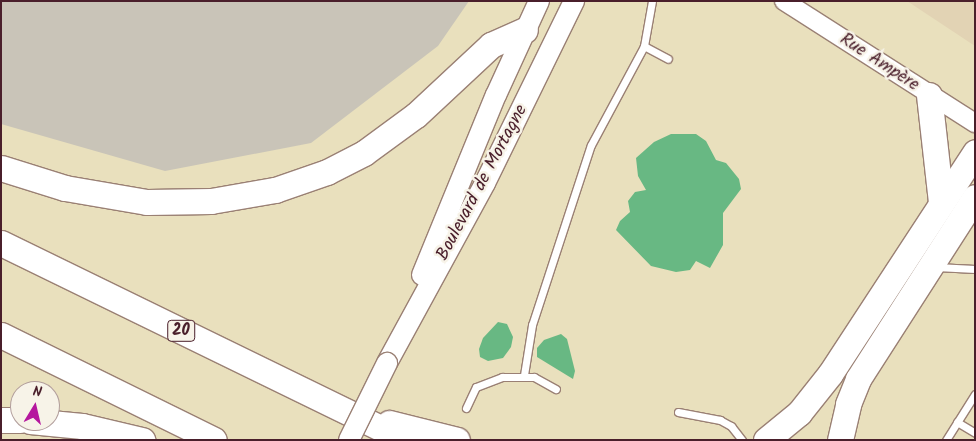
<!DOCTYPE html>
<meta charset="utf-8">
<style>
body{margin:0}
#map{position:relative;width:976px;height:441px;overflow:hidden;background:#e9e0bd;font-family:Kalam,sans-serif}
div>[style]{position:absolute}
.built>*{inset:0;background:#e2d3b4}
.industrial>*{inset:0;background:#c9c4b8}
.forest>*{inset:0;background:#68b883}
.roads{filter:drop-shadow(1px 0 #9a8074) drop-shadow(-1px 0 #9a8074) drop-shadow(0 1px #9a8074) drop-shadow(0 -1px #9a8074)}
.service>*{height:7px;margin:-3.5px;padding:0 3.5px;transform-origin:3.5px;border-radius:3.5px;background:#fff}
.tertiary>*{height:18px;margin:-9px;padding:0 9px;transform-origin:9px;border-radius:9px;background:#fff}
.secondary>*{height:20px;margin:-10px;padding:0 10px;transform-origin:10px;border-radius:10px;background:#fff}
.motorway>*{height:25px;margin:-12.5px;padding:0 12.5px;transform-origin:12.5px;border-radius:12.5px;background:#fff}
.bridges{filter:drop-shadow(1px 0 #9a8074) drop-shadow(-1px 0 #9a8074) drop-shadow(0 1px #9a8074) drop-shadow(0 -1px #9a8074)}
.secondary-bridge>*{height:20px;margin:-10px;padding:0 10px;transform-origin:10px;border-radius:10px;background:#fff}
span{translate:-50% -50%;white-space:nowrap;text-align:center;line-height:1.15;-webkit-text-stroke:5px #f7f3e8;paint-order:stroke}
.shield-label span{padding:1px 4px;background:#f7f3e8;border:1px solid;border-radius:4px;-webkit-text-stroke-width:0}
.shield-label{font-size:16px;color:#4a1f2b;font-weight:700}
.street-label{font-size:18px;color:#4a1f2b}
.frame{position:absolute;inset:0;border:2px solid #4a1f2b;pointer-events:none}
.north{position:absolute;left:10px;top:381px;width:50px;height:50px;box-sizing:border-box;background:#f7f3e8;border:1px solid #b29e9c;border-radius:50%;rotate:9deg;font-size:14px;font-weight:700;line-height:20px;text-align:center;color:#4a1f2b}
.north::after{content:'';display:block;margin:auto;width:18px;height:22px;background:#b5179e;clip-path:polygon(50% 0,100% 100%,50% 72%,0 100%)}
</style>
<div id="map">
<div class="built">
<i style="clip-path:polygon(907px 1px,975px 1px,975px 46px)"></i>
</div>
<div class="industrial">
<i style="clip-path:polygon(1px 1px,469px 1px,438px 46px,311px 143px,165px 171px,1px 124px)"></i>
</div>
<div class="forest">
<i style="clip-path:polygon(671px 134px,696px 134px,706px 141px,716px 160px,726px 163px,739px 179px,741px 189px,723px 213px,723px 245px,710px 268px,696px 261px,690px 270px,676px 272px,651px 266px,616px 230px,620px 221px,630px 212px,628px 201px,635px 192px,646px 190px,638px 176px,636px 158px,654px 142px)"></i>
<i style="clip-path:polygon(498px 322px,507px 324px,513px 337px,511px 347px,503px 358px,488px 361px,480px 357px,479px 349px,483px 338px)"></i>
<i style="clip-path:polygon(561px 334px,567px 339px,575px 371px,573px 379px,537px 357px,537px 348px,544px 340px)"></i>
</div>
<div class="roads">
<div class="service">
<i style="left:644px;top:46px;width:27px;rotate:28deg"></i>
<i style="left:936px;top:267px;width:39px;rotate:3deg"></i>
<i style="left:524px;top:375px;width:51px;rotate:-80.9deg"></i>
<i style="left:532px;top:325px;width:189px;rotate:-71.9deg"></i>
<i style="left:591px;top:145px;width:112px;rotate:-61.8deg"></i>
<i style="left:644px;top:46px;width:46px;rotate:-79.9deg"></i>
<i style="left:466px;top:408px;width:23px;rotate:-65deg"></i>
<i style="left:476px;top:387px;width:28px;rotate:-21deg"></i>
<i style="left:502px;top:377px;width:32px"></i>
<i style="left:534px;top:377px;width:25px;rotate:29deg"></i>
<i style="left:678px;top:412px;width:43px;rotate:10.8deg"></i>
<i style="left:720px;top:420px;width:13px;rotate:29deg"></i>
<i style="left:731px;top:426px;width:18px;rotate:52deg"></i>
<i style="left:957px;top:422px;width:21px;rotate:31deg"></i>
<i style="left:946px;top:440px;width:54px;rotate:-57.8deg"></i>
</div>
<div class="tertiary">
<i style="left:784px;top:1px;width:227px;rotate:32.6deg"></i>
</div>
<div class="secondary">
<i style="left:422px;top:275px;width:195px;rotate:-67.7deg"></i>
<i style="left:496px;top:95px;width:103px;rotate:-65.4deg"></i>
<i style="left:387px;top:363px;width:205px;rotate:-61.4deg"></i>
<i style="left:485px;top:183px;width:203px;rotate:-63.9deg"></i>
</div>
<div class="motorway">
<i style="left:929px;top:95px;width:108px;rotate:83.6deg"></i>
<i style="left:1px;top:168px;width:67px;rotate:17.4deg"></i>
<i style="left:65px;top:188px;width:83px;rotate:9.7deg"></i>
<i style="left:147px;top:202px;width:64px;rotate:-0.9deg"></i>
<i style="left:211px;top:201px;width:65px;rotate:-9.8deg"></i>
<i style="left:275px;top:190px;width:55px;rotate:-19.1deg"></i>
<i style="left:327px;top:172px;width:42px;rotate:-27.2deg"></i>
<i style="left:364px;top:153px;width:64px;rotate:-36.2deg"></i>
<i style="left:416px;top:115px;width:103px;rotate:-43deg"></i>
<i style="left:491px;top:45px;width:37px;rotate:-24deg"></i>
<i style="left:1px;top:243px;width:449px;rotate:26deg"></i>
<i style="left:1px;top:335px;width:237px;rotate:26.2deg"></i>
<i style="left:1px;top:420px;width:19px"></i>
<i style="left:30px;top:421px;width:52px;rotate:5.5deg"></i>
<i style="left:82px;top:426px;width:62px;rotate:13.1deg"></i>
<i style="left:389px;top:423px;width:70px;rotate:14deg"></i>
<i style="left:766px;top:440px;width:43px;rotate:-39.3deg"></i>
<i style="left:799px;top:413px;width:50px;rotate:-51.5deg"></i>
<i style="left:830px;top:374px;width:265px;rotate:-56.8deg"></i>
<i style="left:840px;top:440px;width:37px;rotate:-77deg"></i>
<i style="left:848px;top:404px;width:27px;rotate:-68deg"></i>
<i style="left:858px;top:379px;width:216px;rotate:-57.3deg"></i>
</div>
</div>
<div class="bridges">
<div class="secondary-bridge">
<i style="left:349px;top:440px;width:86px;rotate:-63.7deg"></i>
</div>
</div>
<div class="shield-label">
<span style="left:181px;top:331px">20</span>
</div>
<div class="street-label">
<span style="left:879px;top:63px;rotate:33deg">Rue Ampère</span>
<span style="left:483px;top:183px;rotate:-62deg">Boulevard de Mortagne</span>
</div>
<div class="frame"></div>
<div class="north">N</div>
</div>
